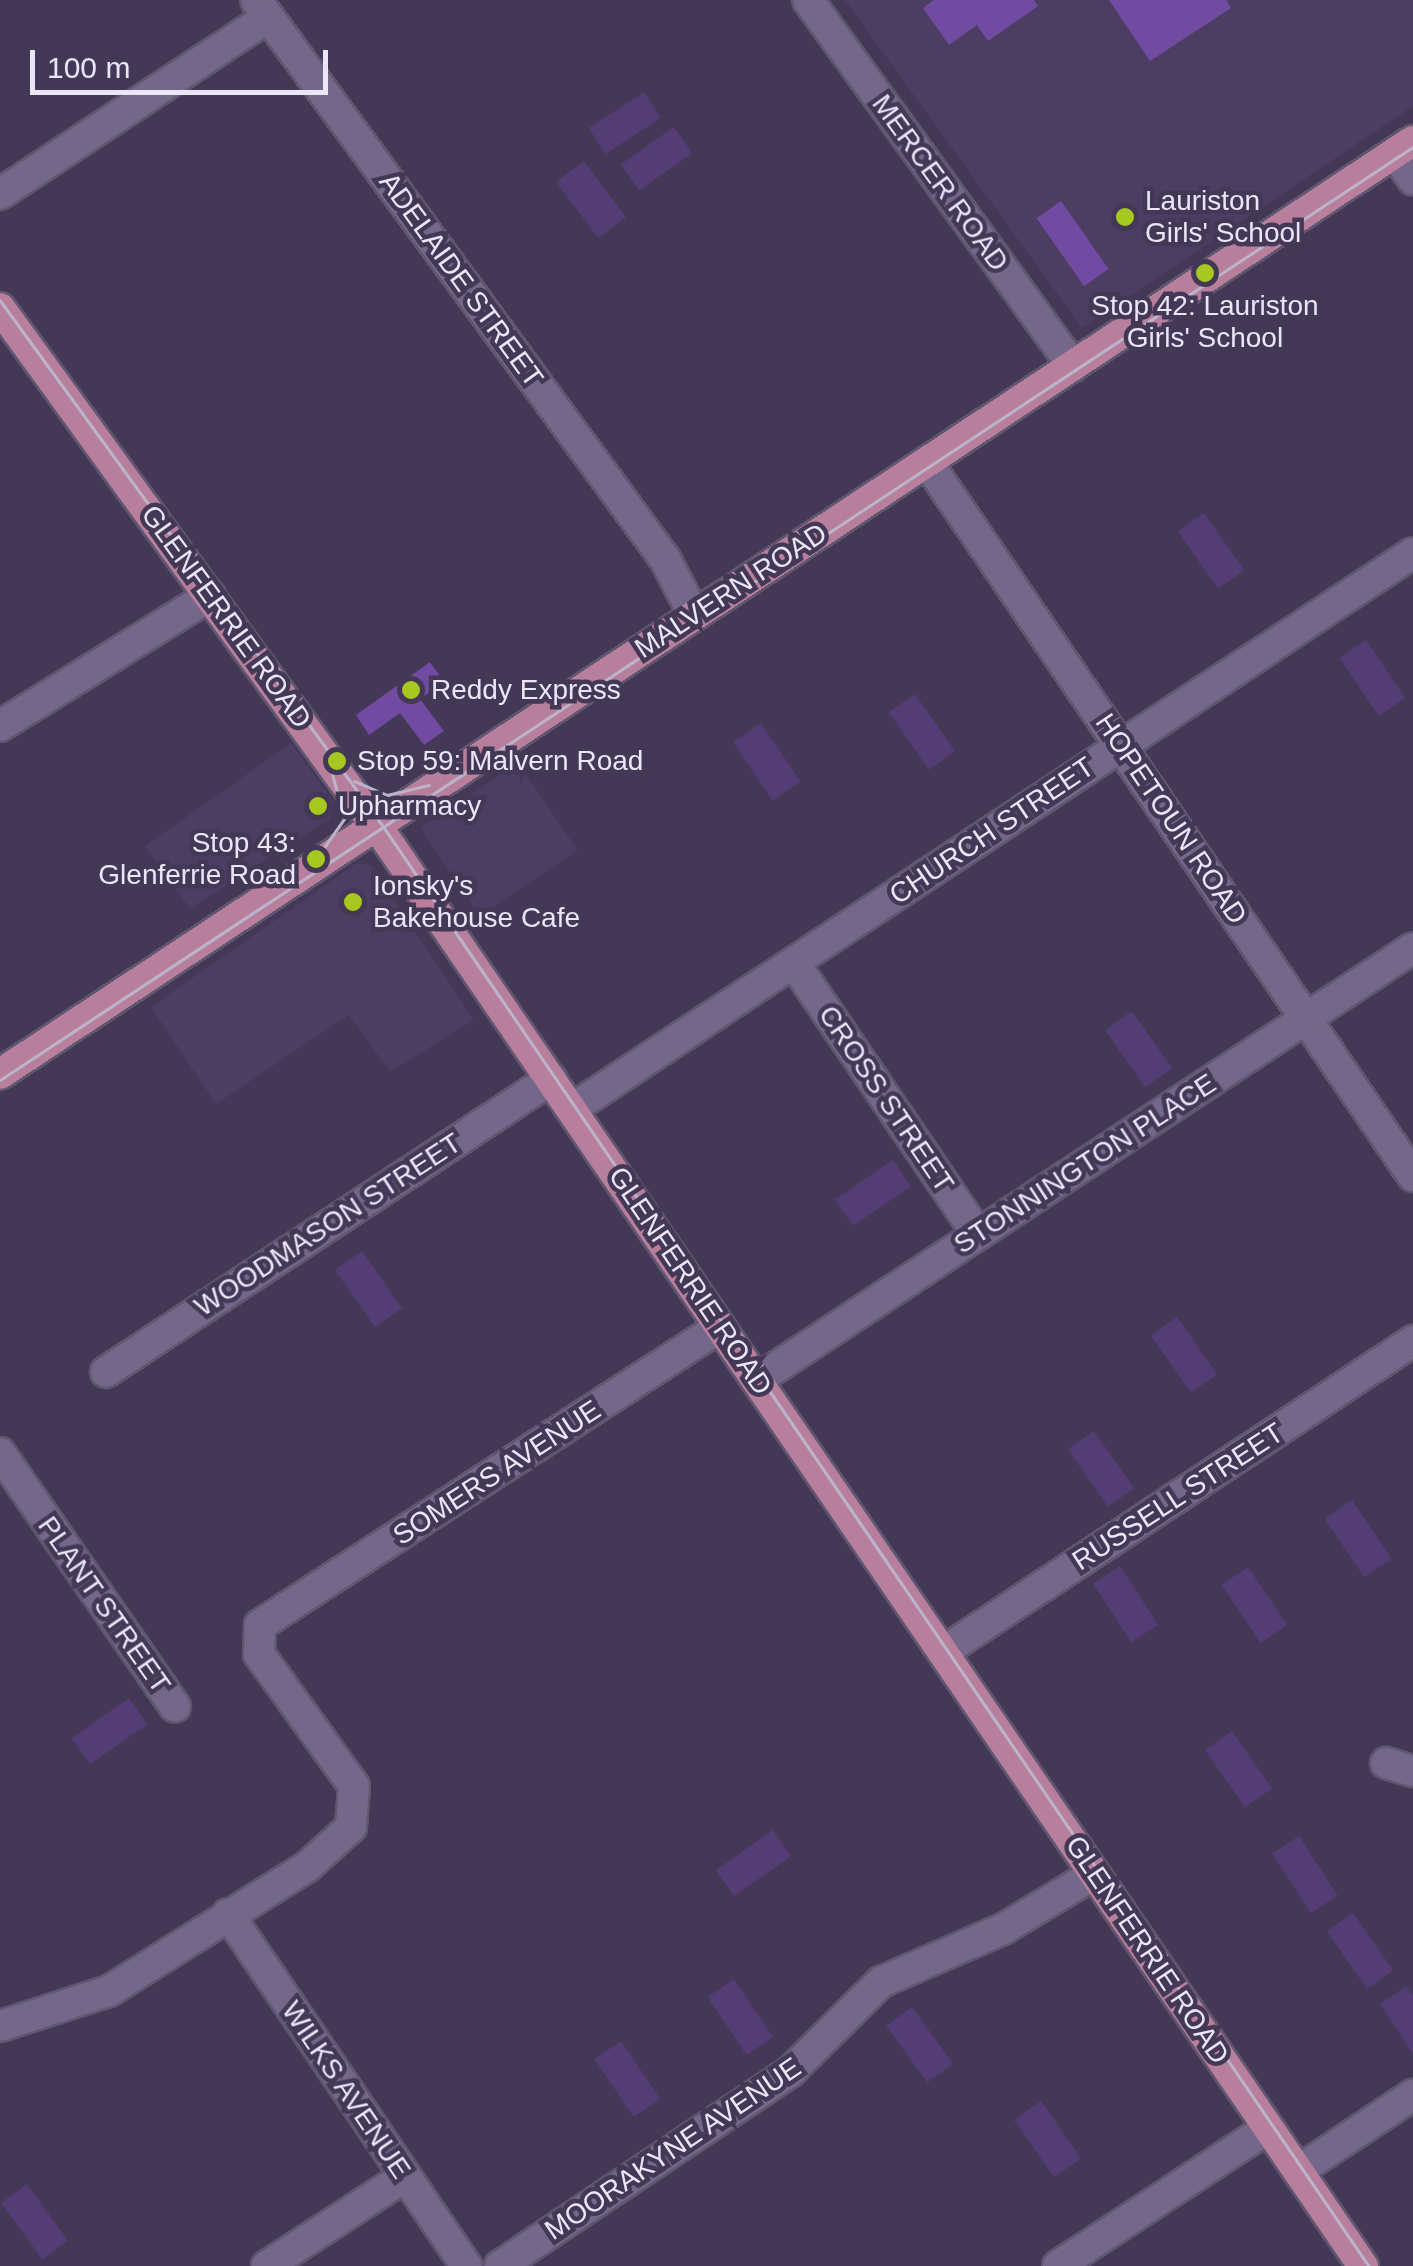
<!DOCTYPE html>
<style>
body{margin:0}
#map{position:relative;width:1413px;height:2266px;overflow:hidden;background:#433856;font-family:Helvetica,sans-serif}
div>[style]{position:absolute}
.built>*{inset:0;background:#4c3e63;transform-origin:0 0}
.green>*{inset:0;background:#533d74;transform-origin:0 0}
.building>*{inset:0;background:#704ba1;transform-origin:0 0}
.roads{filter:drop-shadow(2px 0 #605670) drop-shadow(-2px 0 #605670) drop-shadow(0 2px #605670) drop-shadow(0 -2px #605670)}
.minor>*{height:30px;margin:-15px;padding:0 15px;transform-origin:15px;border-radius:15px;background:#74688a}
.major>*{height:30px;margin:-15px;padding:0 15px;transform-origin:15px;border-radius:15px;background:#b87f9c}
.tram>*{height:2.5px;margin:-1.25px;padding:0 1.25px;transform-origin:1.25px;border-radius:1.25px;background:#bbb4ca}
.dots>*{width:28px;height:28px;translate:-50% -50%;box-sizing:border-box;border:5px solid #433856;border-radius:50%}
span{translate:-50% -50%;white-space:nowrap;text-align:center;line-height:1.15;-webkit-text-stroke:9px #433856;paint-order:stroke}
.street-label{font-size:28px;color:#ebe5f8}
.poi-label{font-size:28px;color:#ebe5f8}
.left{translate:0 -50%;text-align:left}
.right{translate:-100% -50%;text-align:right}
.scale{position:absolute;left:30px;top:50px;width:298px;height:45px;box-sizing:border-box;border:5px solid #ebe5f8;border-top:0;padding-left:12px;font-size:30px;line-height:35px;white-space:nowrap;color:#ebe5f8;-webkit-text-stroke:8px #433856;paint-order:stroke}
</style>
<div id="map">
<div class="built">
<i style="clip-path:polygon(845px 0,1413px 0,1413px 106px,1082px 328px)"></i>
<i style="clip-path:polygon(291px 743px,333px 801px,330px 819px,190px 909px,145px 846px)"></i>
<i style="left:518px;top:762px;width:107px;height:118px;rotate:56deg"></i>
<i style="clip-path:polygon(357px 863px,372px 866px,474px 1020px,390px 1072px,349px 1015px,216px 1104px,151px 1007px)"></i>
</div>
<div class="green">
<i style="left:644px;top:92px;width:31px;height:66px;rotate:57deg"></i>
<i style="left:674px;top:127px;width:32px;height:65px;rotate:55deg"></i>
<i style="left:584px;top:161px;width:70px;height:35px;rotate:53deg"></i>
<i style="left:1204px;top:513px;width:70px;height:32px;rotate:55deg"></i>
<i style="left:1366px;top:640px;width:70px;height:32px;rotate:56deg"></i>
<i style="left:915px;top:694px;width:70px;height:32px;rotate:55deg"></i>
<i style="left:761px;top:723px;width:71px;height:34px;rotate:56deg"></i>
<i style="left:1132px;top:1011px;width:70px;height:33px;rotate:55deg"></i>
<i style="left:893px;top:1160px;width:32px;height:70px;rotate:56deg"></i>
<i style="left:362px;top:1251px;width:70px;height:33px;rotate:55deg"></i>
<i style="left:1177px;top:1317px;width:70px;height:32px;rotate:55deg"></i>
<i style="left:1094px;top:1431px;width:70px;height:32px;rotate:55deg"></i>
<i style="left:1352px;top:1500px;width:71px;height:33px;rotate:56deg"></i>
<i style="left:1120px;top:1566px;width:70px;height:32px;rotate:57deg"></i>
<i style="left:1248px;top:1567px;width:70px;height:32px;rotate:56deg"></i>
<i style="left:129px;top:1698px;width:32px;height:70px;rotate:55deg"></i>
<i style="left:1232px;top:1731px;width:70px;height:33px;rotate:55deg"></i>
<i style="left:773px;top:1830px;width:32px;height:70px;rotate:55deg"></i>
<i style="left:1299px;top:1836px;width:71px;height:32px;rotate:57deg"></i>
<i style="left:1353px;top:1913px;width:70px;height:32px;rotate:55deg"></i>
<i style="left:734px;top:1979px;width:70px;height:32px;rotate:56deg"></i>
<i style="clip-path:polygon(1406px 1986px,1413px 1996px,1413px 2054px,1380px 2004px)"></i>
<i style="left:912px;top:2007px;width:70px;height:32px;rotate:54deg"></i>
<i style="left:621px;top:2041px;width:70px;height:32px;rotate:56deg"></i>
<i style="left:1041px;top:2101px;width:70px;height:33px;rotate:55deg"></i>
<i style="left:27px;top:2184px;width:70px;height:32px;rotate:54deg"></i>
</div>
<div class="building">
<i style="clip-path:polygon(934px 0,1034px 0,1038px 6px,988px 41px,977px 25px,949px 45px,923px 8px)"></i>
<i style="clip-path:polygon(1109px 0,1226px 0,1231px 8px,1150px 61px)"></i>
<i style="left:1061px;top:201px;width:83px;height:30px;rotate:55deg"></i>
<i style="clip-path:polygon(430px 662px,444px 682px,420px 699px,444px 731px,424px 745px,400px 713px,369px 735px,356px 715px)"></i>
</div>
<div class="roads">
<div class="minor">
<i style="left:256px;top:0;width:693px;rotate:53.81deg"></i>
<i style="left:665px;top:559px;width:63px;rotate:62.6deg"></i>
<i style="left:808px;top:0;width:452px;rotate:54.1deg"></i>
<i style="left:1395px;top:153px;width:32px;rotate:56deg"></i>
<i style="left:0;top:194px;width:321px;rotate:-33.4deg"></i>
<i style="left:927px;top:462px;width:864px;rotate:55.76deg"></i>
<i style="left:0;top:726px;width:247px;rotate:-31.8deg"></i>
<i style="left:794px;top:963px;width:328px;rotate:55.9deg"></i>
<i style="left:572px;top:1109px;width:1008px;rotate:-33.47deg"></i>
<i style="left:106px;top:1372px;width:533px;rotate:-33.36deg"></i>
<i style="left:757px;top:1380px;width:785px;rotate:-33.37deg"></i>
<i style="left:0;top:1453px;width:308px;rotate:55.4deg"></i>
<i style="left:943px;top:1652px;width:564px;rotate:-33.49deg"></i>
<i style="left:1386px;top:1763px;width:28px;rotate:17deg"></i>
<i style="left:228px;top:1914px;width:425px;rotate:55.9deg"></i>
<i style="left:0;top:2026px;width:114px;rotate:-17.8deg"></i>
<i style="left:109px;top:1991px;width:235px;rotate:-32.1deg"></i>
<i style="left:308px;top:1866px;width:58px;rotate:-42.2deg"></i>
<i style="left:351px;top:1827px;width:41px;rotate:-85.8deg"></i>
<i style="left:354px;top:1786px;width:163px;rotate:-125.7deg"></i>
<i style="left:259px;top:1654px;width:29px;rotate:-88deg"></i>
<i style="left:260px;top:1625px;width:548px;rotate:-32.94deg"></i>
<i style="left:1298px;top:2171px;width:138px;rotate:-33.5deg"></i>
<i style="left:267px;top:2266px;width:163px;rotate:-33deg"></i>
<i style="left:500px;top:2266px;width:350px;rotate:-33.8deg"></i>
<i style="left:791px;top:2071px;width:127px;rotate:-44.7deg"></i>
<i style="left:881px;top:1982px;width:135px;rotate:-23.5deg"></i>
<i style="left:1005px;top:1928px;width:104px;rotate:-31.2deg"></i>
<i style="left:1058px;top:2266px;width:251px;rotate:-33.3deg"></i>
</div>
<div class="major">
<i style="left:0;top:308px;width:667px;rotate:54.02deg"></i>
<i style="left:392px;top:848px;width:1719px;rotate:55.6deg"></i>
<i style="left:0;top:1074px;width:1693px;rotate:-33.44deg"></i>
</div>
</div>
<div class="tram">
<i style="left:0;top:300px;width:651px;rotate:53.94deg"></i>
<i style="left:383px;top:826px;width:1745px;rotate:55.6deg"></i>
<i style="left:354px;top:781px;width:36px;rotate:23deg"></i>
<i style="left:387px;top:795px;width:43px;rotate:-13.4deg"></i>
<i style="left:316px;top:859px;width:49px;rotate:-55deg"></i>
<i style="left:344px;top:819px;width:51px;rotate:-104.9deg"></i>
<i style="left:0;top:1080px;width:1693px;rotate:-33.44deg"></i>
</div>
<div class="dots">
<i style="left:1125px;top:217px;background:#a7c81f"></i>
<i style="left:1205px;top:273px;background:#a7c81f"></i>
<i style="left:411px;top:690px;background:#a7c81f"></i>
<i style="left:337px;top:761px;background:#a7c81f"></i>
<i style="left:318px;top:806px;background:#a7c81f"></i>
<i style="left:316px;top:859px;background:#a7c81f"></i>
<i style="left:353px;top:902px;background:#a7c81f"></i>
</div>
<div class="street-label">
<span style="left:940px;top:183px;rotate:54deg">MERCER ROAD</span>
<span style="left:461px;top:280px;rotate:54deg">ADELAIDE STREET</span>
<span style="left:731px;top:591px;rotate:-33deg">MALVERN ROAD</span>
<span style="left:226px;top:617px;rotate:54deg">GLENFERRIE ROAD</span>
<span style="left:1171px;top:819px;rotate:56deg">HOPETOUN ROAD</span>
<span style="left:992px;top:831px;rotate:-34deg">CHURCH STREET</span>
<span style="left:886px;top:1099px;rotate:56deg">CROSS STREET</span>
<span style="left:1085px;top:1164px;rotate:-33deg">STONNINGTON PLACE</span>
<span style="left:328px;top:1225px;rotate:-33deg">WOODMASON STREET</span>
<span style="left:690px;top:1281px;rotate:56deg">GLENFERRIE ROAD</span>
<span style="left:497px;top:1473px;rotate:-33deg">SOMERS AVENUE</span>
<span style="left:1178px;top:1497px;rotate:-33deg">RUSSELL STREET</span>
<span style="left:104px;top:1605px;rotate:55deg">PLANT STREET</span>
<span style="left:1147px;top:1950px;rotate:56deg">GLENFERRIE ROAD</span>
<span style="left:346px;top:2090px;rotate:56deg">WILKS AVENUE</span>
<span style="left:673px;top:2149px;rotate:-34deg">MOORAKYNE AVENUE</span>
</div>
<div class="poi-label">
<span class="left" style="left:1145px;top:217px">Lauriston<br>Girls' School</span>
<span style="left:1205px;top:322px">Stop 42: Lauriston<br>Girls' School</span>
<span class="left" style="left:431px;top:690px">Reddy Express</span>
<span class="left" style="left:357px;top:761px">Stop 59: Malvern Road</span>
<span class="left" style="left:338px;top:806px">Upharmacy</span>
<span class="right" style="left:296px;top:859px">Stop 43:<br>Glenferrie Road</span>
<span class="left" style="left:373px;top:902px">Ionsky's<br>Bakehouse Cafe</span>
</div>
<div class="scale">100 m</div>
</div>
